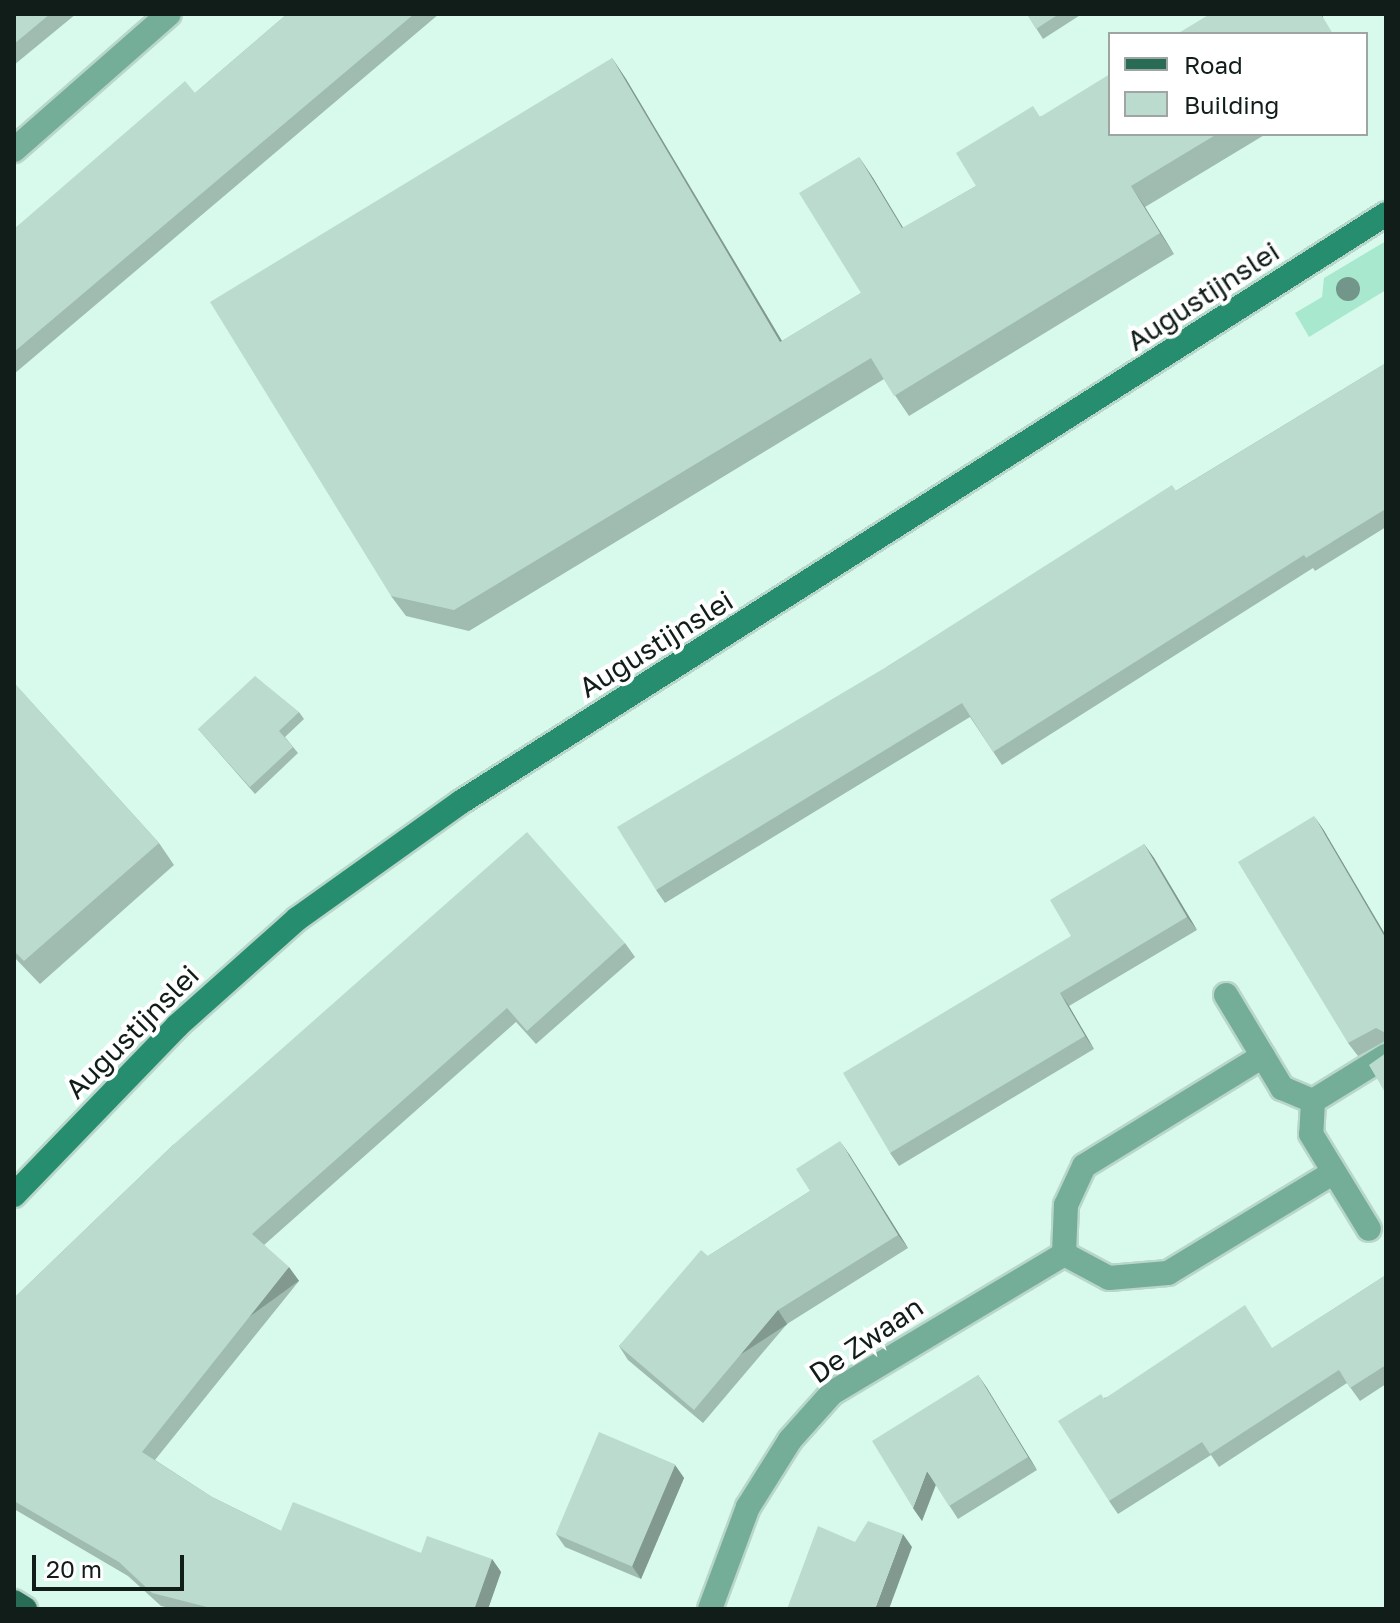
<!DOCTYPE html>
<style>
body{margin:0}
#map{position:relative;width:1400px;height:1623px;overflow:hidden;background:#d8faec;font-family:"Golos Text",sans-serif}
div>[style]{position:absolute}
.green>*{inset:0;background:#a8e8cf}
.roads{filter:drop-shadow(2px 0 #b8d7ca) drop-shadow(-2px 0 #b8d7ca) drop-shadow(0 2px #b8d7ca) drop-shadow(0 -2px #b8d7ca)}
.lane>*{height:24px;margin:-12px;padding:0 12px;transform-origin:12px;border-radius:12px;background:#74ae98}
.street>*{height:24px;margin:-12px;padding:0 12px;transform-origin:12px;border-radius:12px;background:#74ae98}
.secondary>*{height:24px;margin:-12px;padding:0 12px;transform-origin:12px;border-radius:12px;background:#268d6e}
.primary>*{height:24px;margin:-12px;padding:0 12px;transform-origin:12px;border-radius:12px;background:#286c56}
.trees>*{width:24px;height:24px;margin:-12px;border-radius:50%;background:#729689}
.wall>*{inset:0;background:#a0bcb0}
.shaded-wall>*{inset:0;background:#829990;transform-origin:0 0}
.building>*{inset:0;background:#badbcd;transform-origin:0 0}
span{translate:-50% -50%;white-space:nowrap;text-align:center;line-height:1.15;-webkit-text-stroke:8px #fff;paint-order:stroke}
.street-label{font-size:28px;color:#101d18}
.frame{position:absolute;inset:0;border:16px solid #101d18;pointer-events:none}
.legend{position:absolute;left:1108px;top:32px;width:260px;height:104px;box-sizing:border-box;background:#fff;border:2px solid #9fa5a3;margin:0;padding:10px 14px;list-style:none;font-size:24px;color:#101d18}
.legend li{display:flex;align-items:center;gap:16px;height:40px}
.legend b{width:40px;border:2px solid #9fa5a3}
.scale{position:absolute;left:32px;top:1555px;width:152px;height:36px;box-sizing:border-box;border:4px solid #101d18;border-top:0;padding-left:10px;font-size:24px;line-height:28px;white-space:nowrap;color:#101d18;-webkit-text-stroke:6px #fff;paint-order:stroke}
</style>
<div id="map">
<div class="green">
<i style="clip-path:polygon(1386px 241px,1386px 290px,1309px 337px,1295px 313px,1322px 297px,1324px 278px)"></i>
</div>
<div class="roads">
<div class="lane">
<i style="left:1313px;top:1101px;width:86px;rotate:-31.7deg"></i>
</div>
<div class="street">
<i style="left:14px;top:150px;width:206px;rotate:-41.3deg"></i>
<i style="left:1226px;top:995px;width:109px;rotate:58.9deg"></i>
<i style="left:1282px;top:1088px;width:34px;rotate:23deg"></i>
<i style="left:1313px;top:1101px;width:33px;rotate:93deg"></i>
<i style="left:1311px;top:1134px;width:111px;rotate:58.6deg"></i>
<i style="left:1064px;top:1254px;width:51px;rotate:28.1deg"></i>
<i style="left:1109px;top:1278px;width:59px;rotate:-4.8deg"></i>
<i style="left:1168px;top:1273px;width:194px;rotate:-31.3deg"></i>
<i style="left:1064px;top:1254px;width:49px;rotate:-87.7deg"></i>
<i style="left:1066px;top:1205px;width:43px;rotate:-65.2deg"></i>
<i style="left:1084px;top:1166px;width:210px;rotate:-31.6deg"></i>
<i style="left:710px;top:1609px;width:109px;rotate:-69.6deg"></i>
<i style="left:748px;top:1507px;width:79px;rotate:-57.9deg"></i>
<i style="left:790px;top:1440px;width:63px;rotate:-48.2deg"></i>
<i style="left:832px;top:1393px;width:270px;rotate:-30.9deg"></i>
</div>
<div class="secondary">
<i style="left:14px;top:1195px;width:235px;rotate:-46deg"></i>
<i style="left:177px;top:1026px;width:161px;rotate:-41.7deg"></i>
<i style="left:297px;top:919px;width:201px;rotate:-35.5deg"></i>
<i style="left:461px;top:802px;width:1096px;rotate:-32.44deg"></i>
</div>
<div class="primary">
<i style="left:14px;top:1602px;width:13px;rotate:32deg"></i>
</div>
</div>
<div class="trees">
<i style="left:1348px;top:289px"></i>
</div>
<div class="wall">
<i style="clip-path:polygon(14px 14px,76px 14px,14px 65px)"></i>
<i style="clip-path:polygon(287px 14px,439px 14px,14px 374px,14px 229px,195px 93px)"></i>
<i style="clip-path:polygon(1027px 14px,1082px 14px,1043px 39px)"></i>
<i style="clip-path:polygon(612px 58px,626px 79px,782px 341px,861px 293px,859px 157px,873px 178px,903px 228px,976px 186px,1041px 116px,1110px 134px,1266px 134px,1145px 207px,1174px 254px,909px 416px,884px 379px,469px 631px,406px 616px,391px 596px)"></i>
<i style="clip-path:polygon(1386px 363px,1386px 527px,1315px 571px,1313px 568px,1002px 765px,970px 717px,665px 903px,656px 890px,888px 666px)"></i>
<i style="clip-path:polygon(14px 683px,159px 843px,174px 865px,40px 984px,14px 957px)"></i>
<i style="clip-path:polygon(299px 712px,304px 719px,285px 737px,298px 753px,255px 794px,198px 729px)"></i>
<i style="clip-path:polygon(1323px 829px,1386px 936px,1386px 1042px,1385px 1041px,1358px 1056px,1348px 1043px)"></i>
<i style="clip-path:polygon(1144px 844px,1154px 858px,1197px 930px,1069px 1006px,1094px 1049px,899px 1166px,890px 1153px,1071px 936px)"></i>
<i style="clip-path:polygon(625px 943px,635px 957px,536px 1044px,516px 1022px,264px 1245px,299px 1281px,155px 1460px,212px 1497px,281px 1531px,421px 1553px,492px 1559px,501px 1572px,488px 1609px,174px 1609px,161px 1606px,128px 1576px,14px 1509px,14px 1298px,173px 1145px)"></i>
<i style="clip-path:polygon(849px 1154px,908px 1248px,787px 1324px,703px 1423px,628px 1360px,619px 1346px,708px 1256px,810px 1191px)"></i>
<i style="clip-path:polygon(1386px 1275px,1386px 1384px,1360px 1401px,1347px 1383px,1219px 1467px,1211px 1455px,1118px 1514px,1109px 1501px,1104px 1398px,1273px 1348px)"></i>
<i style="clip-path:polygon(978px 1375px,1037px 1470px,958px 1519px,936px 1485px,922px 1521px,913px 1508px)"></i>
<i style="clip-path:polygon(675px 1465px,684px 1478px,641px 1579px,565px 1547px,556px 1534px)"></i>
</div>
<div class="shaded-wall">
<i style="left:1321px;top:14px;width:2px;height:23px"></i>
<i style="clip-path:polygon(612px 58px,626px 79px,795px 363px,780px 342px)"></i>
<i style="clip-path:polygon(859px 157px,873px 178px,916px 249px,902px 228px)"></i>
<i style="clip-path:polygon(1131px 186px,1145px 207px,1174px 254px,1160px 233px)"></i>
<i style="clip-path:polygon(1314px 816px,1323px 829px,1386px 936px,1386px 939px)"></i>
<i style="clip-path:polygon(1144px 844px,1154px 858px,1197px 930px,1187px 917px)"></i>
<i style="clip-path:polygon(1060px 993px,1069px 1006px,1094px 1049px,1085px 1036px)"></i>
<i style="clip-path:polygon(840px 1141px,849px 1154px,908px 1248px,898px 1235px)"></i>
<i style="left:289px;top:1267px;width:17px;height:236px;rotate:54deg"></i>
<i style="left:778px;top:1310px;width:17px;height:131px;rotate:57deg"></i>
<i style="clip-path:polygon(978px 1375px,987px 1388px,1037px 1470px,1028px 1457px)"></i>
<i style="clip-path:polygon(675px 1465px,684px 1478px,641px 1579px,632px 1566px)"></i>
<i style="clip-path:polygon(927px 1471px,936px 1484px,922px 1521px,913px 1508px)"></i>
<i style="clip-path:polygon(903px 1534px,912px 1547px,889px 1609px,875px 1609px)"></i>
<i style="clip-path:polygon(492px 1559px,501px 1572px,488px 1609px,477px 1609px,475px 1607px)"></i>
</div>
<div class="building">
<i style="clip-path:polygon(14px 14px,50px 14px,14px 44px)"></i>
<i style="clip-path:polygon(287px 14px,414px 14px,14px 352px,14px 229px,185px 81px,195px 93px)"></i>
<i style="clip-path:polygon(1027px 14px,1059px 14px,1036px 29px)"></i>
<i style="clip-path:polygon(1210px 14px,1321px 14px,1333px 34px,1177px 34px)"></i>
<i style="clip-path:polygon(612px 58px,780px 342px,861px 293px,799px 193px,859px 157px,902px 228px,976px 186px,956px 153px,1033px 106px,1040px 117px,1110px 74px,1110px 134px,1217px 134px,1131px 186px,1160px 233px,894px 396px,871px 358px,454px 610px,391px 596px,210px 302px)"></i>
<i style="clip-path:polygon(1386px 363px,1386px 513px,1384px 510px,1306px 558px,1304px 555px,993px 752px,962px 703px,656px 890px,617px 827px,888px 666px,1172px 485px,1176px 491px)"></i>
<i style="clip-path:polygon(255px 676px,299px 712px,279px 731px,293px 747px,250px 787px,198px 729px)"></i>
<i style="clip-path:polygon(14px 683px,159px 843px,24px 961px,14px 951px)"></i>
<i style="clip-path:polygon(1314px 816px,1386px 939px,1386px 1033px,1376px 1028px,1348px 1043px,1238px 862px)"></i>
<i style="clip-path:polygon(527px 832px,625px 943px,527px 1031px,507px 1008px,252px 1234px,289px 1267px,142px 1452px,212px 1497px,281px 1531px,293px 1502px,421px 1553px,427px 1536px,492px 1559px,475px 1607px,481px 1609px,215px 1609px,152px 1593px,119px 1562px,14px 1501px,14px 1298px,173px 1145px)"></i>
<i style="clip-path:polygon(1144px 844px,1187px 917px,1060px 993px,1085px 1036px,890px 1153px,843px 1073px,1071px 936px,1050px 900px)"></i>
<i style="clip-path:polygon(1386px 1053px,1386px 1094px,1369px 1065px)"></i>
<i style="clip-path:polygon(840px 1141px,898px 1235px,778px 1310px,694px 1410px,619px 1346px,701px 1250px,708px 1256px,810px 1191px,796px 1169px)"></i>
<i style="clip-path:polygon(1386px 1275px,1386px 1365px,1350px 1388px,1339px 1370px,1210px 1454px,1202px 1442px,1109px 1501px,1058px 1421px,1101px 1394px,1104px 1399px,1245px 1305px,1272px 1348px)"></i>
<i style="clip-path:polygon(978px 1375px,1028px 1457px,949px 1506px,927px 1471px,913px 1508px,872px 1441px)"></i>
<i style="left:599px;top:1432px;width:83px;height:111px;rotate:23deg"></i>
<i style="clip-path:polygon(868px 1521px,903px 1534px,875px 1609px,787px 1609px,818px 1526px,855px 1542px)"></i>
</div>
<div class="street-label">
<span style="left:1203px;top:296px;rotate:-33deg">Augustijnslei</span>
<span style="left:656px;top:644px;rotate:-32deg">Augustijnslei</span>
<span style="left:132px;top:1032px;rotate:-45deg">Augustijnslei</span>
<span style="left:866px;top:1340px;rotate:-34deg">De Zwaan</span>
</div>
<div class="frame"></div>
<ul class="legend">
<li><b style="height:10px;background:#286c56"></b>Road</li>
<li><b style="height:22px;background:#badbcd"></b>Building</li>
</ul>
<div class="scale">20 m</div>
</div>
